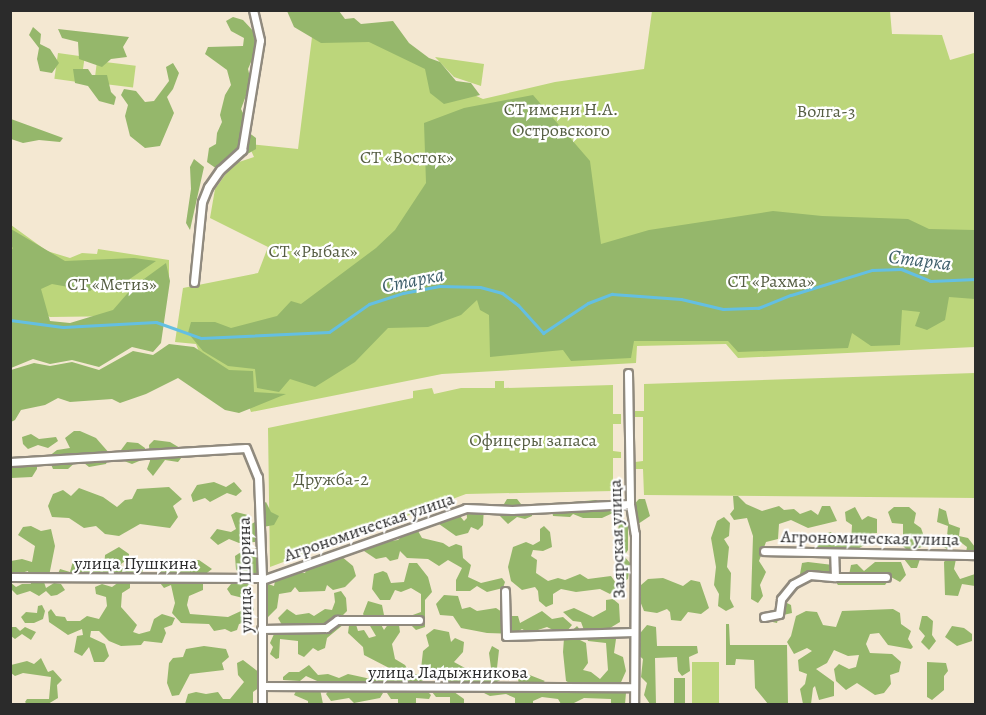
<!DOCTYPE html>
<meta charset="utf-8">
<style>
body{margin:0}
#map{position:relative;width:986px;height:715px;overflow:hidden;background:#f4e8d2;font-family:Alegreya,serif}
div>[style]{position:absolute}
.green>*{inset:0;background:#bcd67b;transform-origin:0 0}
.forest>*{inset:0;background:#95b76b;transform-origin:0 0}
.stream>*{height:3px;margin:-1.5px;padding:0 1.5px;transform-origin:1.5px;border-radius:1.5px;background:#64bfe2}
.roads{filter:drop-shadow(2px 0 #908a7e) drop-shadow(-2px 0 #908a7e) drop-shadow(0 2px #908a7e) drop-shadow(0 -2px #908a7e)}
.street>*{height:7px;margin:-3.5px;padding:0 3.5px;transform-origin:3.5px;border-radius:3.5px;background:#fff}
span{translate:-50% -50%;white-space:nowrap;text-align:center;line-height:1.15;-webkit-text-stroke:4.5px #fff;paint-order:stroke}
.park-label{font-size:18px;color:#565e43}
.street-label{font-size:18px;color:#2b2b2b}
.water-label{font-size:20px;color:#3f5f6b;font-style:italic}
.frame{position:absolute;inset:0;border:12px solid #2b2b2b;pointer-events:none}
</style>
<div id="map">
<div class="green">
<i style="clip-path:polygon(652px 11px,890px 11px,892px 34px,942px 35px,950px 60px,974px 53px,975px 347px,738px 358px,726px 344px,637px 346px,636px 363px,442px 374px,251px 412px,238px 376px,205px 367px,196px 344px,175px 342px,183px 288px,258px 273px,268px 247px,210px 218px,215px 189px,233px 164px,254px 157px,248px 144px,298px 149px,312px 37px,386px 39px,463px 90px,483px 99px,555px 82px,644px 69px)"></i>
<i style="left:58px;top:53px;width:27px;height:26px;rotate:8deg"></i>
<i style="clip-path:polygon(435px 57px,484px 64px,481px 86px,454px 77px)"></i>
<i style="left:97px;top:61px;width:39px;height:22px;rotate:7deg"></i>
<i style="clip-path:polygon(11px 225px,47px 251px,70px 258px,82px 253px,97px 254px,98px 249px,169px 260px,169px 278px,127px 316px,50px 317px,11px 294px)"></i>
<i style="clip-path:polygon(975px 373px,975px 498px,644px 495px,643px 469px,635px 469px,635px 462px,643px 461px,643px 417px,635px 417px,635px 411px,644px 411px,644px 384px)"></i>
<i style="clip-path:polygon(495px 381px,504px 381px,504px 388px,613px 385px,613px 414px,621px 414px,621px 424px,613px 424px,613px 451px,621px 452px,621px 458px,613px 458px,613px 491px,466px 494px,270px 567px,268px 428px,413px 398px,413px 391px,432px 388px,434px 394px,461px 388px,495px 388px)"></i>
<i style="left:719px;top:662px;width:42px;height:27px;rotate:90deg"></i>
</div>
<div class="forest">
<i style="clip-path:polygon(287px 11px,339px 11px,345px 19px,354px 18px,361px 24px,393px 21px,409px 43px,429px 58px,440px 62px,456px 81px,471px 83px,480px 95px,444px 104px,430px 93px,425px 69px,369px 42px,321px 43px,294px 27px)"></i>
<i style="clip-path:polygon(233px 17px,243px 20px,256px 34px,254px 55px,248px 69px,251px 82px,241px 109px,245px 117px,244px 129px,256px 138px,256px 149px,244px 156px,234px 154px,217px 169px,207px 162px,209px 148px,216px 144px,217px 133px,222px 122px,220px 115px,225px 95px,231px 85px,227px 70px,205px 54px,208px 47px,243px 46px,244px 38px,231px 31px,226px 21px)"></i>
<i style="clip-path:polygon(33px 27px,41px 34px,40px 44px,50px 49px,59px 63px,52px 73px,40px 71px,37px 59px,39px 48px,29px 35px)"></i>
<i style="clip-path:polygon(58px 29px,129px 37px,123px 47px,127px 57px,111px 59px,102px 67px,79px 59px,78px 42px,62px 38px)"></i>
<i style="clip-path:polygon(173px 63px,179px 73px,173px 89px,167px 97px,174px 113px,160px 146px,145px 148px,130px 136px,125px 116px,128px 105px,121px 95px,124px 89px,136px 91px,145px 102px,154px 101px,169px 81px,166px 67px)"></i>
<i style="clip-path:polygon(73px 69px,88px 69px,92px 75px,107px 75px,111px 92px,116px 97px,114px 105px,99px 101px,88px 86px,75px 83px)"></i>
<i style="clip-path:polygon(533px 95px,590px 161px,601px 244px,649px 230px,773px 211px,822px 216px,908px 219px,929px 229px,975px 230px,975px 299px,949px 297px,945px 320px,927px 330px,915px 326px,920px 312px,902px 310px,900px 345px,871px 346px,852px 333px,848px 348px,738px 352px,728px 341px,634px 341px,631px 358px,571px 361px,563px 350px,490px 357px,489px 315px,480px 310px,477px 300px,461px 315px,428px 327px,388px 328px,355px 362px,315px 387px,290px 379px,279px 392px,257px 388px,255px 369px,228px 366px,203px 351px,188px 333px,191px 322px,215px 322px,231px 328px,277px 316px,291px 301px,301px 304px,376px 248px,395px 230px,426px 183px,424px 123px,464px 108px)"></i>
<i style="clip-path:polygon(11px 119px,63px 138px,60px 142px,39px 140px,23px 143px,11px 139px)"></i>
<i style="clip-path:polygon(194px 159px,204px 167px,190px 230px,186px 223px,191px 189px,190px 167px)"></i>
<i style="clip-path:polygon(11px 229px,65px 261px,134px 258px,156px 261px,118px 287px,103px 281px,90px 291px,52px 284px,41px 289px,50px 321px,70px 323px,113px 310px,133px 287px,166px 263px,170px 281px,161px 343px,153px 352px,132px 347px,99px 367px,72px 360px,50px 364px,33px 359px,11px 368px,10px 252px,13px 248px,11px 246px)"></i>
<i style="clip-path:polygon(169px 344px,194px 347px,229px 370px,253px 371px,254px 392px,286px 394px,239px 413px,225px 410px,178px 378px,146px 394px,120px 403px,112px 399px,70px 402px,58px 398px,45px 405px,21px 410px,15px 420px,11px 422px,11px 370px,34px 363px,50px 366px,72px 362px,99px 370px,133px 351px,153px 355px)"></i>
<i style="clip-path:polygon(74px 431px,80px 431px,96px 438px,110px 454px,106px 464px,89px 467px,79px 459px,68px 469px,53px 469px,48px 457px,57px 450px,70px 448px,65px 438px)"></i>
<i style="clip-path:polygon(31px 434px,39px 439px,56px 437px,58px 441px,48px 448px,38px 445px,28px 449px,23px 444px,22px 437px)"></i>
<i style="clip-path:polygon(154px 440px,170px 442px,180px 448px,182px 457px,178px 462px,165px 460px,153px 476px,147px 469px,150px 461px,149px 445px)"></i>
<i style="clip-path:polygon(127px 442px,138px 443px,145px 448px,144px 459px,132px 464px,124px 461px,121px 450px)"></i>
<i style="clip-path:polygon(10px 457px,17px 463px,37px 461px,37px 469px,32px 477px,11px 478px)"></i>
<i style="clip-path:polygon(214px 482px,226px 487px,234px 482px,242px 491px,236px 496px,227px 493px,210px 502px,205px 498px,193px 502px,191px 495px,197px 485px)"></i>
<i style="clip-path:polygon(169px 487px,182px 499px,173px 506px,178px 517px,170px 528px,140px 524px,119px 536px,105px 534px,96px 526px,84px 528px,69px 518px,52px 517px,48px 506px,53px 494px,63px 490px,71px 496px,79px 488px,103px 497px,117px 507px,125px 500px,132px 499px,137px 489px)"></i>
<i style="clip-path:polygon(733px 496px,738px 496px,746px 504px,762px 511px,779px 506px,784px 510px,794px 509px,800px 514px,811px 510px,818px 515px,822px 506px,830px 506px,837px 521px,808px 528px,791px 520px,779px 524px,778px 539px,766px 542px,759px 561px,766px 572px,760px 585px,763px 596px,758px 603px,751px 599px,753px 536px,747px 518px,734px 520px,730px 514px,734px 509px)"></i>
<i style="clip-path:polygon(507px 499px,517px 499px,521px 504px,532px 504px,532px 516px,525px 519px,517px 517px,508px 524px,497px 513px,500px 504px,504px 504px)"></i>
<i style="clip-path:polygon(639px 499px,645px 499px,650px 516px,638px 524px,634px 523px,627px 512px)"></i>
<i style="clip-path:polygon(596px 500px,614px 507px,615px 512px,602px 518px,583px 518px,573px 514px,570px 517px,553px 516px,552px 510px,573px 502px)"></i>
<i style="clip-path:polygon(266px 502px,271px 512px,279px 516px,274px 525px,263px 527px,255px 542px,239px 543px,229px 539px,218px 545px,210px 538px,217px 529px,231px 532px,236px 529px,231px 515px,236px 512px,248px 515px,250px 525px,263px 517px,261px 505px)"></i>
<i style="clip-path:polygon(476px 504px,484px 507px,483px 525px,478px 530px,471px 527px,468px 533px,456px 536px,439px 524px,446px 513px,455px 510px,464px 521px,467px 518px,466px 506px)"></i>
<i style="clip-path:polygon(855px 507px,862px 520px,868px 516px,877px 519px,877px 533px,866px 534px,866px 544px,856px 550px,837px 548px,834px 560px,828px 559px,816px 545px,820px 535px,831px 532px,839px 544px,851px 543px,852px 525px,846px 521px,845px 512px)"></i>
<i style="clip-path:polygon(894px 507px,909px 507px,916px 513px,914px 523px,921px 528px,927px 545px,916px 549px,920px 559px,917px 568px,911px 568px,904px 559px,907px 550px,903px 546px,903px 524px,892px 523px,888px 512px)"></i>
<i style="clip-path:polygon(939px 508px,946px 511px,949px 524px,960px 528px,959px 536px,968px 538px,975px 547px,975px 560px,965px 557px,967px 547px,959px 541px,947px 549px,941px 545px,947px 536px,948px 526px,937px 522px)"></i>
<i style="clip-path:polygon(724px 517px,730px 523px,729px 536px,724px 539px,729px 547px,727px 567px,731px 573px,730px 599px,734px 607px,726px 611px,718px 606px,719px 594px,714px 585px,716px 567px,711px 538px,717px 521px)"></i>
<i style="clip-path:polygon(624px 522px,628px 527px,628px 550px,624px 556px,630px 563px,628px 579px,623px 582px,616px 568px,621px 555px,616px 544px,619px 524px)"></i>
<i style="clip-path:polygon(31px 526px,41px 531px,51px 529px,55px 546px,49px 576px,44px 582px,46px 588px,54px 583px,61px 584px,65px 590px,57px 595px,51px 596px,46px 591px,39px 596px,30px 591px,17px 595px,11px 589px,11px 583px,16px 587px,22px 584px,31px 584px,28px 571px,11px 576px,11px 561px,22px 559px,32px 562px,35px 546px,18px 535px,23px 527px)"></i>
<i style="clip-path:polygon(544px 526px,550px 532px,552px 547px,543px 551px,533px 550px,531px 556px,537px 560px,536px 573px,548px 581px,558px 578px,565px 580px,580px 574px,588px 579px,611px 576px,618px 586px,610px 594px,600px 589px,576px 592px,561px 589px,553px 594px,553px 604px,546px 607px,539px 601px,538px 591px,535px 587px,522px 590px,511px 581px,508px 567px,513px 547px,526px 542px,533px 545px,540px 541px,540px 529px)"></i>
<i style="clip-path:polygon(409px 529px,418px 531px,422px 538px,443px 543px,449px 547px,456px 544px,462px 546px,463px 558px,471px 565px,468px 577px,481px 583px,502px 578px,505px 582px,503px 588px,487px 592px,477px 586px,470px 591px,456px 591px,456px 580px,462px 568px,448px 560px,439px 566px,428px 559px,407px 558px,400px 551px,398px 559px,390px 561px,386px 557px,376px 559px,364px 551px,365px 547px,372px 545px,374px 536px,381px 534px,390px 541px,398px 540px)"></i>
<i style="clip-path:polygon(119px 547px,129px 554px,129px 558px,121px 564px,122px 568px,130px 569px,137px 562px,141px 562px,143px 571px,138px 576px,122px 576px,112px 583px,105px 582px,98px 573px,88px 574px,81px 582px,65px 582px,57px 576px,60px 569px,70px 572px,73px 561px,90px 559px,96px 568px,104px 570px,105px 555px)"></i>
<i style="clip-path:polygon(247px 548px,259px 554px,263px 566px,257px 573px,258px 580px,249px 585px,251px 592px,246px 601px,252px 604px,254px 610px,249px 615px,250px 621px,239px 624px,237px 630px,231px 632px,225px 629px,214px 631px,209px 624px,181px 623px,172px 613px,175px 603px,171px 585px,164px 588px,157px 579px,161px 571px,173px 570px,180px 573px,181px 561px,199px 560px,212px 569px,203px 576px,203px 590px,189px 596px,187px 605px,190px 614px,228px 617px,241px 611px,243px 598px,231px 595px,227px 589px,231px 584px,238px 584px,242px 573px,236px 570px,235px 556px)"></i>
<i style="clip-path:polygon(333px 555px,341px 556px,353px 566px,356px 576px,345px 587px,333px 590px,327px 585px,325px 591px,299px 592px,295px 587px,291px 592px,279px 594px,277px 608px,268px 617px,263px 609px,268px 599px,261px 595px,260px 590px,268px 584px,274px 586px,275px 581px,295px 572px,305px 573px,309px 564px,322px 559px,329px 563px)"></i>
<i style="clip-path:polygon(948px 557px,956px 559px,954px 569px,960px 579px,975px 574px,975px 586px,962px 584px,958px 596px,945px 595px,944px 562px)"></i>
<i style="clip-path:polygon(808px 562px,833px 565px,834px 570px,849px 575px,851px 565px,857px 564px,864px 571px,875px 562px,901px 562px,906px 575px,900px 582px,891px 577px,885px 585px,838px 585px,831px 576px,822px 572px,811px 577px,800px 574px,802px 563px)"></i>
<i style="clip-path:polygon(409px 563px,417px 563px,428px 577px,432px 592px,425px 600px,425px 627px,416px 630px,410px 624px,410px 616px,421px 612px,421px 594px,411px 588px,401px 592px,395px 590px,390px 600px,380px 600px,372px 589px,374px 574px,383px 571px,387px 573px,391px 583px,404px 582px)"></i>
<i style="clip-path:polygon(663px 578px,683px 586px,691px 580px,700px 582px,709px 608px,701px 614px,688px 612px,681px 621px,671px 620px,670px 612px,667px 609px,657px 613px,644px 611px,638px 596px,641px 585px,648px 579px)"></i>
<i style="clip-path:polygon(123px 579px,130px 583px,130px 588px,122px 593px,121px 607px,137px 625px,133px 632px,139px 634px,150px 631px,154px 619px,162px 614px,175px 618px,172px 625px,164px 628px,166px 633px,162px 643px,144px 641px,141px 645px,121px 646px,109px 641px,99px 631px,91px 631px,90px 637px,105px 644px,109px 656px,104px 662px,94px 662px,89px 647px,82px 656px,74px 652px,77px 636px,83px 635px,82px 629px,68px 635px,49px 622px,48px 612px,51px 609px,56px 616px,65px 617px,67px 621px,80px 621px,87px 616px,99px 619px,107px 606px,106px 597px,96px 594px,95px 587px,102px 584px,112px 587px)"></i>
<i style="clip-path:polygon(341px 591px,346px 598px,347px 611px,342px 616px,344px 624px,327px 638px,325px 648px,318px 651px,313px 648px,304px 657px,298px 654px,298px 641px,280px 639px,279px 658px,276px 659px,270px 654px,273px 647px,270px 643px,274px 634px,303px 633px,305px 625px,282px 625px,278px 618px,287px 609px,296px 615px,309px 613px,314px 616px,325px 609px,332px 610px,335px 602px,334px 593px)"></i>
<i style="clip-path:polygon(444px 595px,458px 596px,462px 609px,470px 607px,477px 611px,496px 608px,508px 616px,518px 616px,520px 623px,542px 611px,552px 619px,563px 617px,572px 625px,567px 631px,557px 632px,547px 627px,529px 633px,522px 629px,514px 634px,487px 633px,461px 628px,453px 616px,440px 615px,436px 604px)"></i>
<i style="clip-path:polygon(613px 599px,619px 604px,620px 622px,605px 631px,616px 639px,614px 653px,623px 657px,626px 671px,618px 689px,626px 693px,625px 704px,611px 704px,611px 699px,584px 698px,572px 704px,561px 704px,558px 699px,542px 697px,533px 701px,533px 704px,515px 704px,515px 698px,506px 694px,490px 696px,484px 693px,490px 688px,505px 692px,520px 690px,518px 679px,527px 674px,545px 681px,533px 689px,535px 693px,551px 689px,555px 693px,566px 690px,572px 693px,577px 687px,566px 681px,563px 652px,564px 638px,577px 626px,581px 631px,578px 639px,586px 643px,588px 663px,583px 670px,591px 672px,600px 679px,608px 670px,606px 643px,588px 641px,581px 622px,573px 621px,563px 612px,574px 608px,593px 617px,606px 610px,606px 600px)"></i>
<i style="clip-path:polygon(368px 601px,382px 605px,384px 615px,378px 619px,384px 630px,389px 623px,399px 625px,400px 632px,392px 644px,395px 659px,405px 665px,410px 673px,419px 675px,423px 680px,418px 687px,371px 681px,355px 686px,326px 685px,306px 676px,300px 681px,283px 680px,283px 677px,289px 672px,299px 672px,309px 665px,318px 675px,328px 674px,339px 678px,348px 674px,371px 679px,393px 676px,391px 669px,364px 655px,363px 647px,348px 633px,350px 618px,354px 618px,358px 631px,364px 630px,369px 638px,376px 636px,363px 614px)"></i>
<i style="clip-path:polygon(785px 602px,791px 605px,792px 613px,779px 616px,777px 623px,768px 621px,768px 611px,775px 611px,775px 604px)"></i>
<i style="clip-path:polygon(42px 605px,45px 611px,43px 619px,34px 623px,25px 623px,21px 617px,26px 612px,37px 613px,38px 606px)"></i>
<i style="clip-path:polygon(893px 609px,900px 613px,901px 624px,911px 631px,908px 639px,913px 647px,911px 649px,888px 645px,879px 633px,870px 634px,866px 644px,870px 653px,892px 654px,901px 662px,899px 672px,890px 675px,891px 684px,884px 693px,875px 695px,857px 683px,846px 690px,836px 681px,834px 669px,839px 664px,849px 669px,856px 667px,859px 655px,848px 656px,834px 650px,827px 663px,816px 669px,834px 682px,834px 696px,819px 700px,815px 686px,813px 688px,811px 704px,803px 704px,800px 689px,805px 684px,807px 674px,799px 671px,798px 660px,812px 651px,807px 648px,794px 654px,787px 642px,791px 636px,796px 616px,806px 611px,817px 612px,823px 625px,836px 627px,842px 611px)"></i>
<i style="clip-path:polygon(922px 616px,927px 616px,933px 621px,932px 635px,936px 641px,929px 650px,921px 642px,925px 636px,919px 629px)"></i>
<i style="clip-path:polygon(726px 624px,729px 624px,730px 645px,787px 645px,788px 704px,768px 704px,755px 688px,754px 660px,736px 659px,735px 665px,726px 665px)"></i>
<i style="clip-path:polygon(647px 625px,656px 627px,657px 646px,697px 646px,698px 653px,689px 657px,690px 671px,682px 676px,678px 671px,677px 657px,655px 658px,656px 704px,650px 704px,644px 695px,647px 683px,641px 677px,643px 659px,636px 653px,636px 638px)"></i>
<i style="clip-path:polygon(952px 626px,964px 628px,972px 634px,972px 641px,957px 646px,945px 637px)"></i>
<i style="clip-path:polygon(10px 627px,16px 627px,20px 631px,25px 627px,36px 632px,31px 640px,22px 634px,15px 639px,11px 636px)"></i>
<i style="clip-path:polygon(434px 629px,449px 632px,451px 642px,455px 638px,464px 642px,463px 652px,454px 662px,465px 668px,469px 675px,491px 668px,489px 653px,492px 646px,499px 650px,497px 668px,501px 672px,500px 680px,489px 687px,473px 682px,460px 687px,441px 679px,439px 670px,428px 672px,421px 669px,423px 651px,429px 646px,426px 635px)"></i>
<i style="clip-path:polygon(204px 646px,226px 649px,229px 657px,222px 663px,224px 670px,190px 674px,179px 695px,172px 696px,167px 683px,169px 663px,173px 658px,183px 657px,186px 649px)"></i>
<i style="clip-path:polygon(41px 658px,48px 672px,53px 670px,62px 680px,57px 685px,58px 698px,48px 704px,27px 704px,25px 702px,27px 699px,49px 699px,51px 677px,23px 673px,15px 676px,11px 673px,11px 665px,27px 661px,34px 664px)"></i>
<i style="clip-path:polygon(243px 660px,260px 673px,260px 687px,253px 692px,253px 704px,185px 704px,188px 694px,196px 692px,206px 694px,218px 692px,223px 699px,230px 699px,244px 682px,238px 675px,237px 663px)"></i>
<i style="clip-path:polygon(927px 662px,946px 663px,948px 671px,944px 676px,944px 690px,932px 700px,927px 697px)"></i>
<i style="left:674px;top:678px;width:11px;height:26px"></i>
<i style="clip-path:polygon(375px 686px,383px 693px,380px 698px,354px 703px,349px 698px,331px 701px,326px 694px,330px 689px,346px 689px,352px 692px)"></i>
<i style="clip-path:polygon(297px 689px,320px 689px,323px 704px,308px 704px,308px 701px,294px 695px)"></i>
<i style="clip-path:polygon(392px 689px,425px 689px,431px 695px,429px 699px,416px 698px,416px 704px,398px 704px,398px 699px,391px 699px,387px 693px)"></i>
<i style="clip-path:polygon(435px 689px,450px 689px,464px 699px,464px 704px,450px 704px,450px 697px,436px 697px,432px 692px)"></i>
</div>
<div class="stream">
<i style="left:10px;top:320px;width:53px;rotate:7.5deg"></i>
<i style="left:63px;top:327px;width:93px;rotate:-3.1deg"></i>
<i style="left:156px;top:322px;width:48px;rotate:19.6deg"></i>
<i style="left:201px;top:338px;width:128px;rotate:-2.7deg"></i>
<i style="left:329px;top:332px;width:49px;rotate:-35deg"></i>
<i style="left:369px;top:304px;width:36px;rotate:-18deg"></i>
<i style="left:403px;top:293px;width:37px;rotate:-11deg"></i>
<i style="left:439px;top:286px;width:41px;rotate:1.4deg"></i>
<i style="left:480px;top:287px;width:23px;rotate:15deg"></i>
<i style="left:502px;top:293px;width:20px;rotate:37deg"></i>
<i style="left:518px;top:305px;width:38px;rotate:48deg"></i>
<i style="left:543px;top:333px;width:54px;rotate:-33.7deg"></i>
<i style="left:588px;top:303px;width:26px;rotate:-21deg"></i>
<i style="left:612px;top:294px;width:69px;rotate:4.1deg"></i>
<i style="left:681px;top:299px;width:43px;rotate:13.4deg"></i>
<i style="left:723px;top:309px;width:35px;rotate:-2deg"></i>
<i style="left:758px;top:308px;width:35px;rotate:-22deg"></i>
<i style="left:791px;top:295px;width:85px;rotate:-17.2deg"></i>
<i style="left:872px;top:270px;width:29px;rotate:-2deg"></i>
<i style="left:901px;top:269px;width:31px;rotate:22deg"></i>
<i style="left:930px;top:281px;width:46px;rotate:-2.5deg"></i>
</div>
<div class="roads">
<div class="street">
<i style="left:194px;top:282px;width:80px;rotate:-84.3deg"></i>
<i style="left:202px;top:202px;width:16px;rotate:-68deg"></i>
<i style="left:208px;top:187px;width:21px;rotate:-55deg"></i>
<i style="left:220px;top:170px;width:30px;rotate:-42deg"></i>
<i style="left:242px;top:150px;width:111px;rotate:-80.7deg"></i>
<i style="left:260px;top:40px;width:31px;rotate:-103deg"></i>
<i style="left:628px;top:373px;width:131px;rotate:89.1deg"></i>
<i style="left:630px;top:504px;width:30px;rotate:81deg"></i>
<i style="left:635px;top:534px;width:170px;rotate:90.3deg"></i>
<i style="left:10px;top:462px;width:236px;rotate:-3.4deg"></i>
<i style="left:246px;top:448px;width:31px;rotate:68deg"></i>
<i style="left:258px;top:477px;width:101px;rotate:87.7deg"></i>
<i style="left:262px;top:578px;width:126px;rotate:90deg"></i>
<i style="left:764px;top:551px;width:212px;rotate:1.1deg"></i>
<i style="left:10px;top:577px;width:252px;rotate:0.2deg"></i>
<i style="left:835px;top:577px;width:51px"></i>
<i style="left:262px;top:580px;width:216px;rotate:-19.4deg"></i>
<i style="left:466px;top:508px;width:46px;rotate:2.5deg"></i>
<i style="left:512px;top:510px;width:118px;rotate:-2.9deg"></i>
<i style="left:505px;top:591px;width:45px;rotate:88.7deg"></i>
<i style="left:506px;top:636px;width:128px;rotate:-1.8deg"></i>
<i style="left:764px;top:617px;width:15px;rotate:-11deg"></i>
<i style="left:779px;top:614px;width:15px;rotate:-82deg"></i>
<i style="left:781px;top:599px;width:19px;rotate:-51deg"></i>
<i style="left:793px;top:584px;width:19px;rotate:-28deg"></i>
<i style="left:810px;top:575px;width:25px;rotate:5deg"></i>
<i style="left:835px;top:577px;width:24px;rotate:-92deg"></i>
<i style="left:261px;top:629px;width:65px;rotate:-0.9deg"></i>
<i style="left:326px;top:628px;width:14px;rotate:-36deg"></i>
<i style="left:337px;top:620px;width:82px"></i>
<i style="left:262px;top:686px;width:372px;rotate:0.2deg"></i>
</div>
</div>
<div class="park-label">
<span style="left:561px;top:120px">СТ имени Н.А.<br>Островского</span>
<span style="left:826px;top:111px">Волга-3</span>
<span style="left:407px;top:157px">СТ «Восток»</span>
<span style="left:313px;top:251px">СТ «Рыбак»</span>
<span style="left:771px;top:281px">СТ «Рахма»</span>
<span style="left:112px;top:284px">СТ «Метиз»</span>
<span style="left:533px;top:440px">Офицеры запаса</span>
<span style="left:331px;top:479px">Дружба-2</span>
</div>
<div class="street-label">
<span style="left:369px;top:527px;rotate:-19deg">Агрономическая улица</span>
<span style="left:870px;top:538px;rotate:1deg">Агрономическая улица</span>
<span style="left:617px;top:539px;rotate:-92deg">Заярская улица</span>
<span style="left:136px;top:563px">улица Пушкина</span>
<span style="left:245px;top:575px;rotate:-91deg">улица Шорина</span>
<span style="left:448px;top:672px">улица Ладыжникова</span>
</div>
<div class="water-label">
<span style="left:920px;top:260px;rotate:7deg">Старка</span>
<span style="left:413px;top:280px;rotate:-11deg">Старка</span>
</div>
<div class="frame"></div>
</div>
